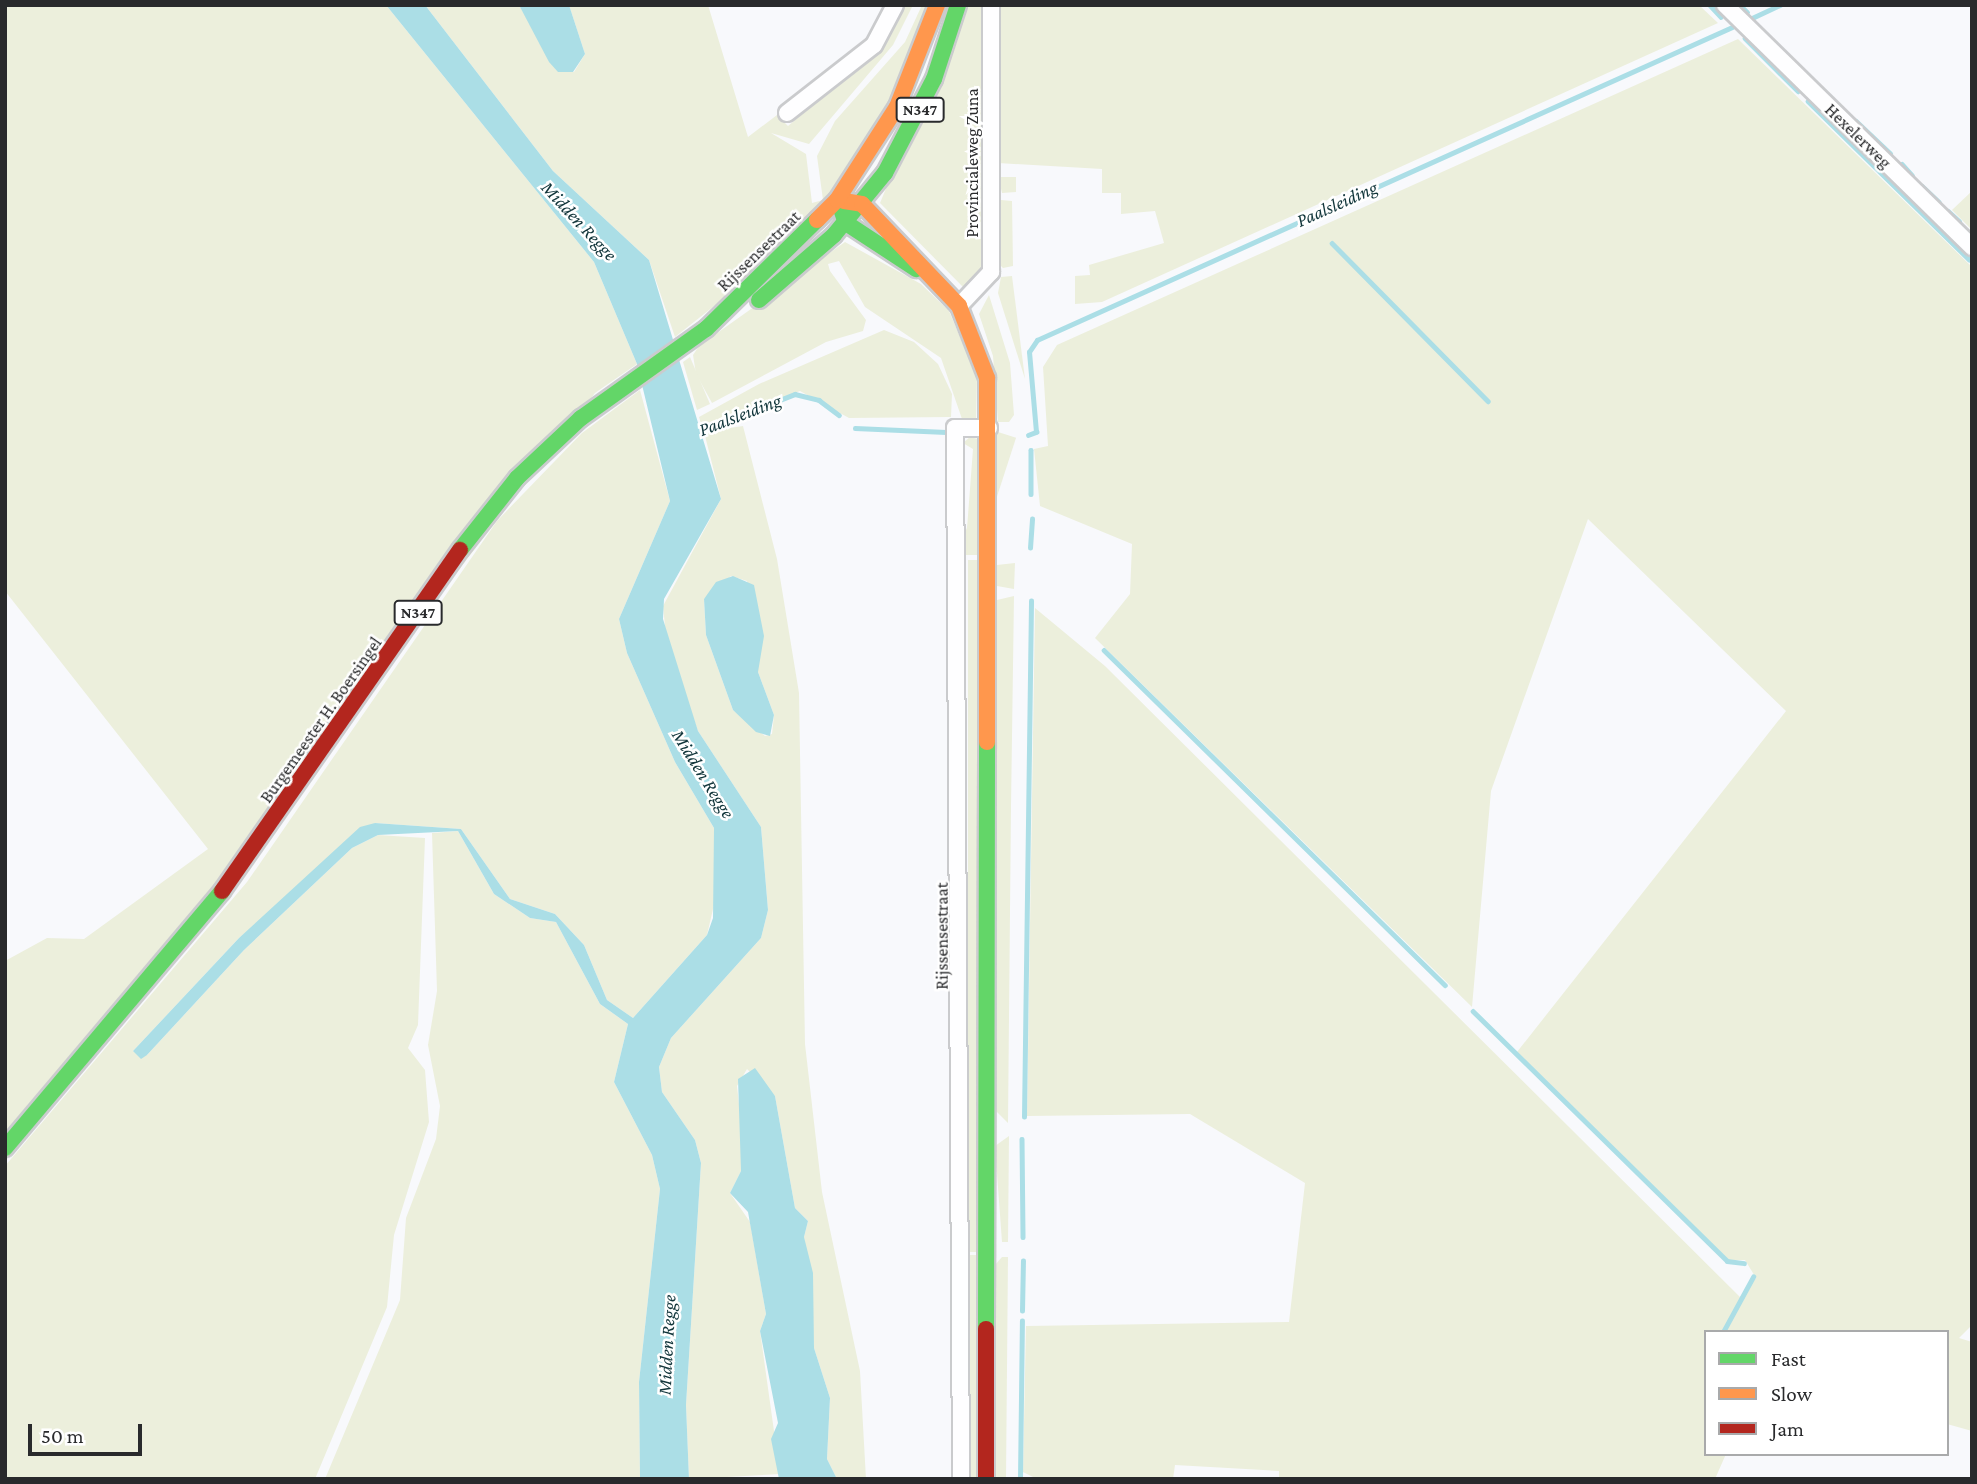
<!DOCTYPE html>
<style>
body{margin:0}
#map{position:relative;width:1977px;height:1484px;overflow:hidden;background:#f8f9fc;font-family:"Crimson Pro",serif}
div>[style]{position:absolute}
.green>*{inset:0;background:#ecefdc;transform-origin:0 0}
.water>*{inset:0;background:#abdee6}
.stream>*{height:4.5px;margin:-2.25px;padding:0 2.25px;transform-origin:2.25px;border-radius:2.25px;background:#abdee6}
.roads{filter:drop-shadow(2px 0 #cacbcd) drop-shadow(-2px 0 #cacbcd) drop-shadow(0 2px #cacbcd) drop-shadow(0 -2px #cacbcd)}
.street>*{height:16px;margin:-8px;padding:0 8px;transform-origin:8px;border-radius:8px;background:#fefeff}
.fast>*{height:16px;margin:-8px;padding:0 8px;transform-origin:8px;border-radius:8px;background:#63d668}
.slow>*{height:16px;margin:-8px;padding:0 8px;transform-origin:8px;border-radius:8px;background:#ff974d}
.jam>*{height:16px;margin:-8px;padding:0 8px;transform-origin:8px;border-radius:8px;background:#b3261e}
span{translate:-50% -50%;white-space:nowrap;text-align:center;line-height:1.15;-webkit-text-stroke:5px #fff;paint-order:stroke}
.shield-label span{padding:2px 5px;background:#fff;border:2px solid;border-radius:5px;-webkit-text-stroke-width:0}
.shield-label{font-size:16px;color:#292a2c;font-weight:700}
.street-label{font-size:18px;color:#292a2c}
.water-label{font-size:19px;color:#11353a;font-style:italic}
.frame{position:absolute;inset:0;border:7px solid #292a2c;pointer-events:none}
.legend{position:absolute;left:1704px;top:1330px;width:245px;height:126px;box-sizing:border-box;background:#fff;border:2px solid #a9aaab;margin:0;padding:9px 12px;list-style:none;font-size:21px;color:#292a2c}
.legend li{display:flex;align-items:center;gap:14px;height:35px}
.legend b{width:35px;border:2px solid #a9aaab}
.scale{position:absolute;left:28px;top:1424px;width:114px;height:32px;box-sizing:border-box;border:4px solid #292a2c;border-top:0;padding-left:9px;font-size:21px;line-height:24px;white-space:nowrap;color:#292a2c;-webkit-text-stroke:5px #fff;paint-order:stroke}
</style>
<div id="map">
<div class="green">
<i style="clip-path:polygon(5px 5px,386px 5px,594px 262px,637px 364px,595px 393px,226px 872px,5px 1133px,5px 961px,47px 938px,84px 939px,208px 849px,5px 591px)"></i>
<i style="clip-path:polygon(425px 5px,519px 5px,559px 72px,574px 72px,585px 54px,569px 5px,708px 5px,748px 137px,777px 115px,788px 126px,866px 60px,900px 5px,913px 5px,893px 45px,809px 144px,771px 133px,806px 154px,812px 203px,823px 200px,817px 156px,835px 121px,905px 42px,922px 5px,931px 5px,890px 110px,828px 201px,766px 265px,675px 337px,649px 260px,553px 171px)"></i>
<i style="clip-path:polygon(962px 5px,984px 5px,986px 253px,983px 273px,963px 287px,880px 203px)"></i>
<i style="clip-path:polygon(995px 5px,1699px 5px,1718px 23px,1102px 302px,1075px 304px,1075px 276px,1090px 275px,1089px 265px,1164px 243px,1155px 211px,1121px 214px,1121px 193px,1102px 193px,1102px 169px,998px 163px)"></i>
<i style="clip-path:polygon(1738px 39px,1972px 267px,1972px 1325px,1959px 1338px,1972px 1342px,1972px 1431px,1947px 1424px,1947px 1332px,1706px 1332px,1706px 1454px,1726px 1454px,1715px 1479px,1279px 1479px,1279px 1471px,1175px 1465px,1173px 1479px,1037px 1479px,1023px 1472px,1026px 1326px,1289px 1322px,1305px 1183px,1190px 1114px,1027px 1116px,1035px 608px,1105px 666px,1740px 1297px,1756px 1278px,1745px 1260px,1729px 1260px,1517px 1052px,1786px 711px,1588px 519px,1491px 791px,1472px 1007px,1095px 638px,1130px 594px,1132px 544px,1040px 506px,1034px 449px,1048px 446px,1043px 367px,1057px 345px)"></i>
<i style="clip-path:polygon(998px 177px,1016px 177px,1016px 192px,1002px 193px)"></i>
<i style="clip-path:polygon(1972px 191px,1972px 230px,1952px 210px)"></i>
<i style="clip-path:polygon(1001px 200px,1012px 201px,1013px 266px,1003px 268px,998px 263px)"></i>
<i style="clip-path:polygon(845px 242px,921px 284px,949px 311px,977px 377px,976px 422px,962px 419px,941px 358px,865px 307px,839px 261px,828px 264px,830px 271px,866px 320px,863px 331px,826px 342px,712px 403px,696px 374px,693px 355px,699px 346px)"></i>
<i style="clip-path:polygon(1012px 276px,1025px 379px,998px 293px,1001px 277px)"></i>
<i style="clip-path:polygon(989px 295px,1010px 363px,1014px 415px,1009px 422px,998px 422px,993px 356px,979px 314px)"></i>
<i style="clip-path:polygon(884px 330px,914px 342px,938px 364px,952px 394px,951px 417px,849px 418px,800px 391px,702px 427px,699px 417px,759px 384px)"></i>
<i style="clip-path:polygon(690px 357px,710px 404px,697px 410px,683px 362px)"></i>
<i style="clip-path:polygon(640px 390px,670px 501px,619px 619px,627px 653px,675px 762px,714px 828px,716px 896px,707px 935px,633px 1018px,607px 1000px,584px 945px,555px 914px,510px 899px,461px 829px,375px 823px,239px 938px,133px 1051px,147px 1055px,244px 950px,352px 848px,378px 835px,425px 838px,418px 1025px,408px 1048px,425px 1070px,429px 1122px,394px 1235px,387px 1307px,315px 1479px,5px 1479px,5px 1166px,247px 882px,497px 521px,582px 433px)"></i>
<i style="clip-path:polygon(evenodd,743px 426px,777px 559px,799px 693px,805px 1044px,822px 1192px,860px 1371px,866px 1479px,837px 1479px,827px 1459px,830px 1398px,814px 1348px,804px 1237px,808px 1221px,795px 1208px,775px 1096px,747px 1069px,737px 1086px,743px 1140px,741px 1171px,730px 1193px,750px 1222px,766px 1314px,760px 1331px,780px 1474px,689px 1479px,686px 1405px,701px 1163px,695px 1140px,662px 1092px,659px 1067px,671px 1038px,761px 938px,768px 910px,761px 827px,698px 731px,667px 646px,663px 606px,721px 499px,704px 432px,743px 426px,731px 576px,747px 581px,758px 672px,774px 715px,772px 734px,765px 736px,733px 710px,706px 635px,704px 599px,731px 576px)"></i>
<i style="left:998px;top:432px;width:19px;height:121px;rotate:18deg"></i>
<i style="clip-path:polygon(970px 437px,978px 439px,980px 555px,965px 555px,973px 449px,963px 443px)"></i>
<i style="left:968px;top:560px;width:13px;height:692px"></i>
<i style="clip-path:polygon(1015px 563px,1014px 589px,997px 586px,997px 565px)"></i>
<i style="clip-path:polygon(1014px 596px,1011px 807px,1008px 1123px,995px 1110px,997px 600px)"></i>
<i style="clip-path:polygon(458px 831px,494px 894px,530px 918px,556px 922px,600px 1004px,628px 1024px,614px 1082px,652px 1155px,660px 1189px,639px 1382px,640px 1479px,325px 1479px,400px 1300px,406px 1218px,436px 1139px,440px 1106px,428px 1045px,437px 991px,432px 833px)"></i>
<i style="clip-path:polygon(1009px 1136px,1008px 1242px,1002px 1242px,995px 1146px)"></i>
<i style="clip-path:polygon(968px 1255px,978px 1255px,978px 1479px,971px 1479px,967px 1454px)"></i>
<i style="clip-path:polygon(1002px 1257px,1008px 1257px,1006px 1479px,995px 1479px,995px 1265px)"></i>
</div>
<div class="water">
<i style="clip-path:polygon(386px 5px,425px 5px,553px 171px,649px 260px,721px 499px,664px 599px,663px 619px,698px 731px,761px 827px,768px 910px,761px 938px,671px 1038px,659px 1067px,662px 1092px,695px 1140px,701px 1163px,686px 1405px,689px 1479px,640px 1479px,639px 1382px,660px 1189px,652px 1155px,614px 1082px,628px 1024px,600px 1004px,556px 922px,530px 918px,494px 894px,458px 831px,378px 835px,352px 848px,244px 950px,147px 1055px,141px 1059px,133px 1051px,239px 938px,360px 827px,375px 823px,461px 829px,510px 899px,555px 914px,584px 945px,607px 1000px,633px 1018px,707px 935px,713px 918px,714px 828px,675px 762px,627px 653px,619px 619px,670px 501px,637px 364px,594px 262px)"></i>
<i style="clip-path:polygon(519px 5px,569px 5px,585px 54px,573px 72px,558px 72px,549px 62px)"></i>
<i style="clip-path:polygon(733px 576px,754px 585px,764px 636px,758px 672px,774px 715px,770px 736px,756px 732px,733px 710px,706px 635px,704px 599px,716px 582px)"></i>
<i style="clip-path:polygon(755px 1068px,775px 1096px,795px 1208px,808px 1221px,804px 1237px,813px 1273px,814px 1348px,830px 1398px,827px 1459px,837px 1479px,779px 1479px,771px 1439px,778px 1423px,760px 1331px,766px 1314px,748px 1212px,730px 1193px,741px 1171px,738px 1079px)"></i>
</div>
<div class="stream">
<i style="left:1710px;top:5px;width:16px;rotate:47deg"></i>
<i style="left:1740px;top:5px;width:10px;rotate:45deg"></i>
<i style="left:1752px;top:18px;width:31px;rotate:-25deg"></i>
<i style="left:1745px;top:38px;width:75px;rotate:45deg"></i>
<i style="left:1808px;top:101px;width:226px;rotate:44.5deg"></i>
<i style="left:1856px;top:121px;width:47px;rotate:43.3deg"></i>
<i style="left:1902px;top:164px;width:15px;rotate:48deg"></i>
<i style="left:1922px;top:186px;width:23px;rotate:43deg"></i>
<i style="left:1948px;top:211px;width:15px;rotate:42deg"></i>
<i style="left:1971px;top:233px;width:1px"></i>
<i style="left:1332px;top:243px;width:222px;rotate:45.4deg"></i>
<i style="left:855px;top:428px;width:91px;rotate:2.5deg"></i>
<i style="left:699px;top:432px;width:103px;rotate:-21.6deg"></i>
<i style="left:795px;top:394px;width:25px;rotate:14deg"></i>
<i style="left:819px;top:400px;width:25px;rotate:37deg"></i>
<i style="left:1028px;top:435px;width:9px;rotate:-21deg"></i>
<i style="left:1036px;top:432px;width:80px;rotate:-95deg"></i>
<i style="left:1029px;top:352px;width:14px;rotate:-56deg"></i>
<i style="left:1037px;top:340px;width:762px;rotate:-24.24deg"></i>
<i style="left:1031px;top:450px;width:44px;rotate:90deg"></i>
<i style="left:1030px;top:548px;width:29px;rotate:-86deg"></i>
<i style="left:1104px;top:650px;width:478px;rotate:44.5deg"></i>
<i style="left:1473px;top:1011px;width:356px;rotate:44.5deg"></i>
<i style="left:1727px;top:1261px;width:17px;rotate:7deg"></i>
<i style="left:1024px;top:1117px;width:516px;rotate:-89.22deg"></i>
<i style="left:1022px;top:1139px;width:98px;rotate:89.4deg"></i>
<i style="left:1022px;top:1311px;width:50px;rotate:-88.9deg"></i>
<i style="left:1723px;top:1332px;width:63px;rotate:-61.4deg"></i>
<i style="left:1020px;top:1479px;width:158px;rotate:-89.3deg"></i>
</div>
<div class="roads">
<div class="street">
<i style="left:1725px;top:5px;width:346px;rotate:44.4deg"></i>
<i style="left:787px;top:113px;width:110px;rotate:-38deg"></i>
<i style="left:874px;top:45px;width:45px;rotate:-62.3deg"></i>
<i style="left:959px;top:306px;width:47px;rotate:-46.7deg"></i>
<i style="left:991px;top:272px;width:267px;rotate:-90deg"></i>
<i style="left:961px;top:1479px;width:1051px;rotate:-90.33deg"></i>
<i style="left:955px;top:428px;width:34px"></i>
</div>
<div class="fast">
<i style="left:840px;top:206px;width:18px;rotate:71deg"></i>
<i style="left:846px;top:223px;width:84px;rotate:33.3deg"></i>
<i style="left:759px;top:300px;width:99px;rotate:-40.9deg"></i>
<i style="left:834px;top:235px;width:80px;rotate:-50.6deg"></i>
<i style="left:885px;top:173px;width:106px;rotate:-62.5deg"></i>
<i style="left:934px;top:79px;width:78px;rotate:-72deg"></i>
<i style="left:460px;top:550px;width:92px;rotate:-51.6deg"></i>
<i style="left:517px;top:478px;width:88px;rotate:-43.2deg"></i>
<i style="left:581px;top:418px;width:153px;rotate:-35.5deg"></i>
<i style="left:706px;top:329px;width:156px;rotate:-44.5deg"></i>
<i style="left:5px;top:1148px;width:336px;rotate:-49.8deg"></i>
<i style="left:986px;top:1329px;width:587px;rotate:-89.9deg"></i>
</div>
<div class="slow">
<i style="left:844px;top:201px;width:18px;rotate:9deg"></i>
<i style="left:862px;top:204px;width:141px;rotate:46.4deg"></i>
<i style="left:959px;top:306px;width:77px;rotate:68.7deg"></i>
<i style="left:987px;top:378px;width:364px;rotate:90deg"></i>
<i style="left:817px;top:220px;width:28px;rotate:-45deg"></i>
<i style="left:837px;top:200px;width:111px;rotate:-57.2deg"></i>
<i style="left:897px;top:107px;width:110px;rotate:-68.6deg"></i>
</div>
<div class="jam">
<i style="left:222px;top:891px;width:416px;rotate:-55.1deg"></i>
<i style="left:986px;top:1479px;width:150px;rotate:-90deg"></i>
</div>
</div>
<div class="shield-label">
<span style="left:920px;top:110px">N347</span>
<span style="left:418px;top:613px">N347</span>
</div>
<div class="street-label">
<span style="left:1858px;top:136px;rotate:44deg">Hexelerweg</span>
<span style="left:972px;top:163px;rotate:-90deg">Provincialeweg Zuna</span>
<span style="left:759px;top:251px;rotate:-44deg">Rijssensestraat</span>
<span style="left:321px;top:720px;rotate:-55deg">Burgemeester H. Boersingel</span>
<span style="left:942px;top:936px;rotate:-90deg">Rijssensestraat</span>
</div>
<div class="water-label">
<span style="left:1337px;top:204px;rotate:-24deg">Paalsleiding</span>
<span style="left:579px;top:221px;rotate:47deg">Midden Regge</span>
<span style="left:740px;top:415px;rotate:-21deg">Paalsleiding</span>
<span style="left:703px;top:774px;rotate:58deg">Midden Regge</span>
<span style="left:667px;top:1345px;rotate:-87deg">Midden Regge</span>
</div>
<div class="frame"></div>
<ul class="legend">
<li><b style="height:9px;background:#63d668"></b>Fast</li>
<li><b style="height:9px;background:#ff974d"></b>Slow</li>
<li><b style="height:9px;background:#b3261e"></b>Jam</li>
</ul>
<div class="scale">50 m</div>
</div>
